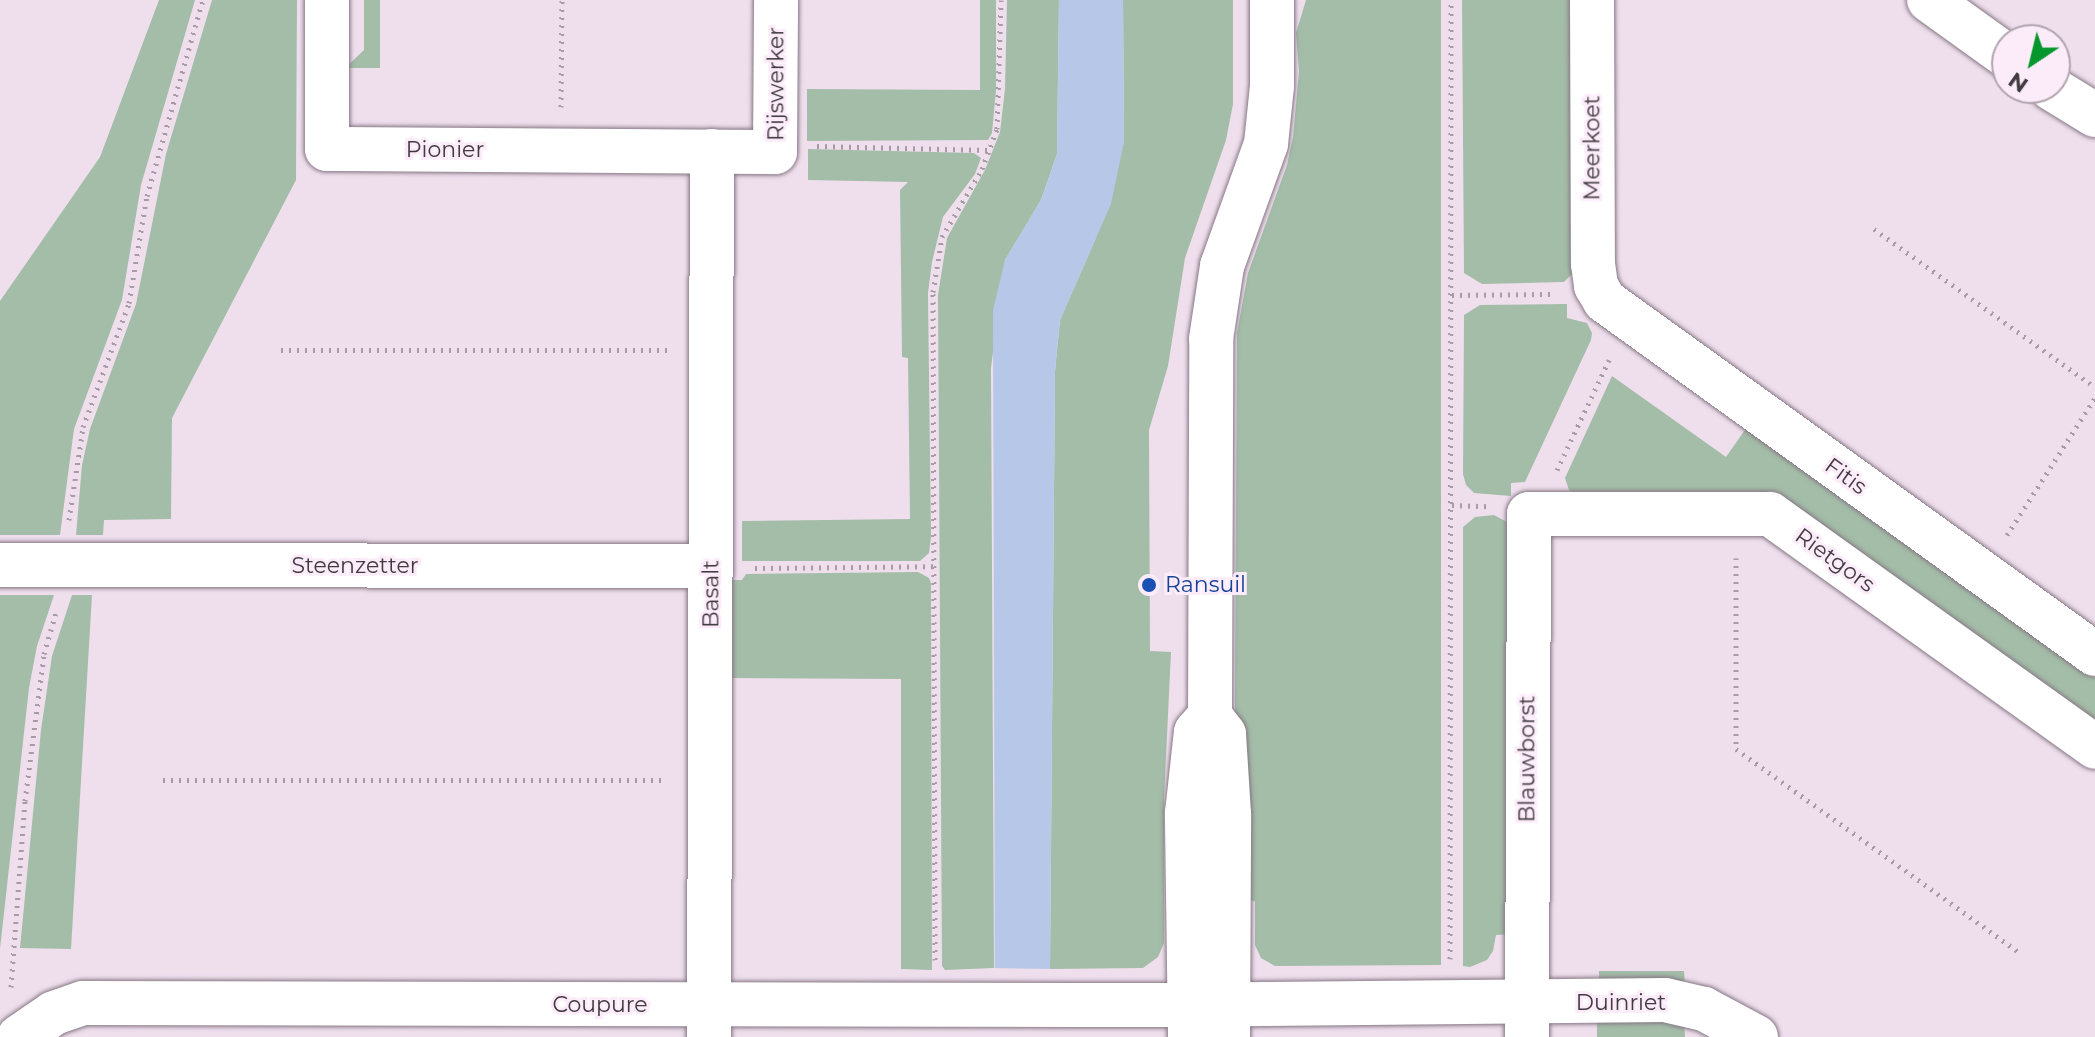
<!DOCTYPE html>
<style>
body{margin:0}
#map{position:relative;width:2095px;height:1037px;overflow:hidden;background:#efdfed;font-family:Montserrat,sans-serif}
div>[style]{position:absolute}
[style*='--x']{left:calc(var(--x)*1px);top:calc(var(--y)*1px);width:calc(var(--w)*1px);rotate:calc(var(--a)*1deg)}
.green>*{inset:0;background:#a3bda8}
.water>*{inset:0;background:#b6c7e7}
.pier>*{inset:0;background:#efdfed}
.path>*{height:5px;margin-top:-2.5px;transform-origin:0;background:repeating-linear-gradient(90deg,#a79ba5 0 2px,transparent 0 8px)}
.roads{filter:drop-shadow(0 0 2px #867784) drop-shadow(0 0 2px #867784)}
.minor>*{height:44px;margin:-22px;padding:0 22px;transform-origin:22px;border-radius:22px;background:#fff}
.dots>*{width:22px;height:22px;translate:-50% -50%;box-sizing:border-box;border:4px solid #fcecfa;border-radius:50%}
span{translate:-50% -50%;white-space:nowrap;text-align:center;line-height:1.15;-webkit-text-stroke:6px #fcecfa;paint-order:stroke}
.street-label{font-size:22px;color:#413a40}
.transit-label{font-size:22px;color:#164399}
.left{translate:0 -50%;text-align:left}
.north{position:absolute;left:1991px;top:24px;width:80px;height:80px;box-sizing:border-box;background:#fcecfa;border:2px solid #b1a5b0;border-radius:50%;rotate:215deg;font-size:22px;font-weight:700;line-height:32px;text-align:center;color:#413a40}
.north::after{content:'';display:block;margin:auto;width:28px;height:36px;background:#05972e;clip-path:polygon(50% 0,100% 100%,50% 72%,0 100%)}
</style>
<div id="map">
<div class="green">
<div style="clip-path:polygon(159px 0,195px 0,141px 185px,122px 300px,74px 429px,60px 535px,0 535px,0 301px,100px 157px)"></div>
<div style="clip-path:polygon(212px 0,297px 0,296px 180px,172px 418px,171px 519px,104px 520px,103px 535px,76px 535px,82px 465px,90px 429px,136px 304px,166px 154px)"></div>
<div style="clip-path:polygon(364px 0,380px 0,380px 68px,345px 68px,364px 50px)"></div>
<div style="clip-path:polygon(980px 0,996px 0,996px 90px,992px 133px,988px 140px,807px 141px,807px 89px,980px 90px)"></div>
<div style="clip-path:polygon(1007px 0,1059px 0,1057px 154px,1041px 200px,1005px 260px,991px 368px,994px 968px,945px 970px,942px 966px,938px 295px,947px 238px,985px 170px,1000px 132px,1005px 89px)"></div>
<div style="clip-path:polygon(1123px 0,1233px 0,1233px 104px,1226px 140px,1185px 258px,1168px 366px,1149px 430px,1150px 651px,1171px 652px,1164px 799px,1164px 943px,1158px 957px,1143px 968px,1050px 969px,1055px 371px,1060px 320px,1095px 240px,1124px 142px)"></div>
<div style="clip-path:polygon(1306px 0,1441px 0,1441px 965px,1275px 966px,1261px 958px,1255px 945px,1255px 901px,1240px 900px,1235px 705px,1237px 333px,1248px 273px,1287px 165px,1293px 137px,1299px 71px,1296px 33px)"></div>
<div style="clip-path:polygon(1462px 0,1575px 0,1575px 271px,1564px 282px,1482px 284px,1464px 273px)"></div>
<div style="clip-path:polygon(808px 149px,974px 153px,981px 158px,975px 174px,943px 217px,932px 262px,928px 293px,931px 537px,929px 553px,920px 561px,742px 561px,742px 521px,910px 519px,908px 358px,902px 357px,900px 190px,908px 182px,808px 180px)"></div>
<div style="clip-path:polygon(1567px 304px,1567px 318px,1587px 323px,1592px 333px,1591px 340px,1525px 482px,1511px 483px,1511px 496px,1474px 493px,1466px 485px,1463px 474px,1464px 315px,1480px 305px)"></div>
<div style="clip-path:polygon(1612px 376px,1726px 457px,1747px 427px,2095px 677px,2095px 724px,1776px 496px,1577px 495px,1569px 490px,1565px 478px)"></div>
<div style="clip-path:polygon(1494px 515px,1507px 522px,1511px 934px,1496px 935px,1493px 951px,1487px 960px,1470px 967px,1463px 966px,1463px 527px,1475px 517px)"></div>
<div style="clip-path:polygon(918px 572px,929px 578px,931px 583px,932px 970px,901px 969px,901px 679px,729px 678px,728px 580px,742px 580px,746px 574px)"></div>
<div style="clip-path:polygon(0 595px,54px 595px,37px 646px,29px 688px,0 949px)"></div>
<div style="clip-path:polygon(72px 595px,92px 595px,71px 949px,20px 948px,41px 730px,52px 656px)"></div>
<div style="clip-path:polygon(1599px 971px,1684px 971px,1685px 988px,1599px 988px)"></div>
<div style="clip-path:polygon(1597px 1022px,1684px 1022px,1685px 1037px,1597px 1037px)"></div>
</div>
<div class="water">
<div style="clip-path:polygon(1059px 0,1123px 0,1124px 142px,1111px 204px,1060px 320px,1055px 371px,1050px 969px,1045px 1037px,995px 1037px,993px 310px,1005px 260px,1041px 200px,1057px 154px)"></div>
</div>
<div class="pier">
<div style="clip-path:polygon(990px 968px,1054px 969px,1049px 1037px,991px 1037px)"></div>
</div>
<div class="path">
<div style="--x:561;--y:107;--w:107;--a:-89.5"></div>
<div style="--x:817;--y:146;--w:171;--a:1.3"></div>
<div style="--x:1874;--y:229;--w:272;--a:35.6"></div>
<div style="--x:1452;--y:295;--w:99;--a:-0.6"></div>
<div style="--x:281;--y:350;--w:387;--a:0"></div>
<div style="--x:1557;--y:470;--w:122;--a:-64.7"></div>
<div style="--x:1452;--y:505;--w:35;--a:2"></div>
<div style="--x:69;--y:520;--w:94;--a:-81.4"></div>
<div style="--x:83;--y:427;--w:132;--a:-69.6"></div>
<div style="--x:129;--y:303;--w:109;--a:-80.5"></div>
<div style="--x:147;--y:196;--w:204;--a:-74.1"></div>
<div style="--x:2007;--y:535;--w:163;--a:-57.3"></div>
<div style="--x:1736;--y:558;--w:191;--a:90"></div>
<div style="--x:1736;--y:749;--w:348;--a:35.7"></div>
<div style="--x:755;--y:568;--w:179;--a:-0.6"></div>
<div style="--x:163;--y:780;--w:503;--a:0"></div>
<div style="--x:1450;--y:959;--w:959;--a:-89.94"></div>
<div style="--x:935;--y:960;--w:668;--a:-90.17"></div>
<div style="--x:933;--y:292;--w:56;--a:-80.7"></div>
<div style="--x:942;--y:237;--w:79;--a:-59.5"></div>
<div style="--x:982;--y:169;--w:43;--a:-69.4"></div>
<div style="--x:997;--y:129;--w:129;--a:-88.2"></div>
<div style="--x:11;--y:987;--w:187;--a:-85.7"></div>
<div style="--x:25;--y:801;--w:148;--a:-82.6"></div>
<div style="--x:44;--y:654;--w:47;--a:-73.9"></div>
</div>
<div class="roads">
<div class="minor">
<div style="--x:327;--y:0;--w:149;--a:90"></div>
<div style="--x:327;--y:149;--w:448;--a:0.4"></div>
<div style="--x:775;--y:152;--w:152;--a:-89.6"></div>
<div style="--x:1592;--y:0;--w:264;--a:89.8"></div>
<div style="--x:1593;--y:264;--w:22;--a:82"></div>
<div style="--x:1596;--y:286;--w:17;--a:59"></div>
<div style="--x:1605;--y:301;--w:604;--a:35.77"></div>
<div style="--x:1929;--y:0;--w:96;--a:35.7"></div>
<div style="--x:2051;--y:88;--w:52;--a:31.5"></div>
<div style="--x:0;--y:565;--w:710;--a:0.08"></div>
<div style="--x:19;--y:1037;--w:42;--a:-34.4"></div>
<div style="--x:54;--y:1013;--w:31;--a:-19"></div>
<div style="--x:83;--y:1003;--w:1082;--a:0.11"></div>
<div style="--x:1165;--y:1005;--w:500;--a:-0.57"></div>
<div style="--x:1665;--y:1000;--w:40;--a:13"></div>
<div style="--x:1704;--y:1009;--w:59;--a:28.3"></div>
<div style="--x:709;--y:1037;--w:886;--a:-89.81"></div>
<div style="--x:1190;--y:1037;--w:224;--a:-90.8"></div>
<div style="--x:1187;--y:813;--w:81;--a:-83.7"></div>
<div style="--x:1196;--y:732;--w:21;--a:-49"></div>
<div style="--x:1228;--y:1037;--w:223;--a:-89.7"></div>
<div style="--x:1229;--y:814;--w:80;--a:-93.6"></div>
<div style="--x:1224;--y:734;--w:23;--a:-128"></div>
<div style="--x:1210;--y:716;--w:377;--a:-89.8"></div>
<div style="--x:1211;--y:339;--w:74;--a:-81.4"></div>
<div style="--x:1222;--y:266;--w:130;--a:-70.2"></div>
<div style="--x:1266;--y:144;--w:58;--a:-84.1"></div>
<div style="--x:1272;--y:86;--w:86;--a:-90"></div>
<div style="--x:1527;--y:1037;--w:523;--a:-89.78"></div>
<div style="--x:1529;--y:514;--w:241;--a:0"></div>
<div style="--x:1770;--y:514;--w:400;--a:35.6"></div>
</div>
</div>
<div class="dots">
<div style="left:1149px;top:585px;background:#1a4fb4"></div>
</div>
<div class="street-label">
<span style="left:776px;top:84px;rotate:-90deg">Rijswerker</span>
<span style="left:1592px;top:148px;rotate:-90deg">Meerkoet</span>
<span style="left:445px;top:150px">Pionier</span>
<span style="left:1846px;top:476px;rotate:36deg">Fitis</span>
<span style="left:1835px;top:560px;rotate:36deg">Rietgors</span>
<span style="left:355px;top:566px">Steenzetter</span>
<span style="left:711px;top:594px;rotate:-90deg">Basalt</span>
<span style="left:1527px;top:759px;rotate:-90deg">Blauwborst</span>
<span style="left:1621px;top:1003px">Duinriet</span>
<span style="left:600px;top:1005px">Coupure</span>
</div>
<div class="transit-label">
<span class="left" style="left:1165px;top:585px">Ransuil</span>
</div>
<div class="north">N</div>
</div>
